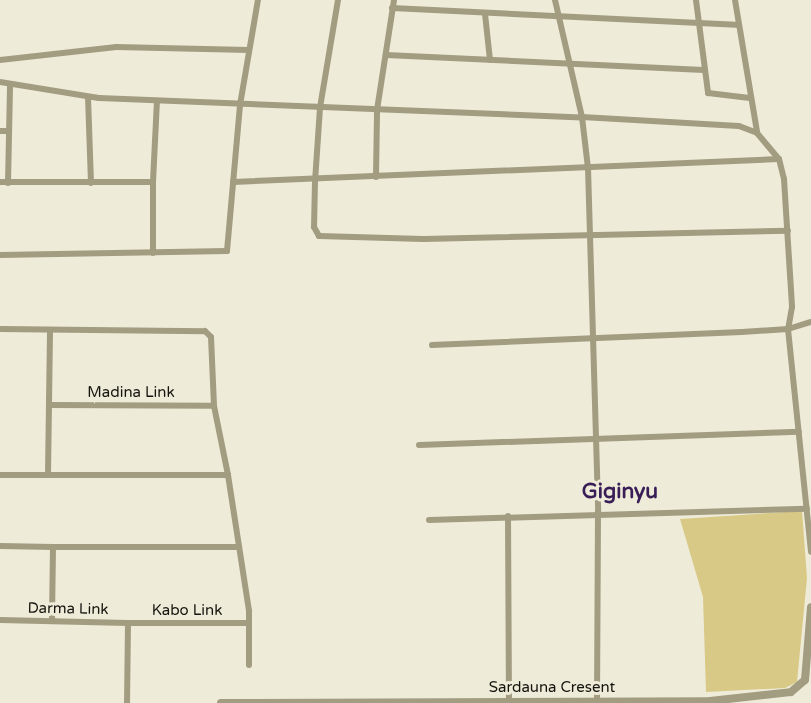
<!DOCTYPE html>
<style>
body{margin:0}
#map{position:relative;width:811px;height:703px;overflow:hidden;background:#eeebd9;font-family:"Varela Round",sans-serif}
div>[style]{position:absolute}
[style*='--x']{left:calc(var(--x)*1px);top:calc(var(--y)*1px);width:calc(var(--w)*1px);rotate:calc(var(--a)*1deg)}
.green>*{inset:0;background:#d8c986}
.minor>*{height:6px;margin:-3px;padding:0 3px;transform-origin:3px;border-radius:3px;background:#a29c80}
.tertiary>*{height:8px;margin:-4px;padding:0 4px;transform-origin:4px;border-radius:4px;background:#a29c80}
span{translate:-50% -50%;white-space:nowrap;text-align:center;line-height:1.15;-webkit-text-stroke:6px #eeebd9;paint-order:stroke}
.street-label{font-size:15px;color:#15140e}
.district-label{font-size:21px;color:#381d56;font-weight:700}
</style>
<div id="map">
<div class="green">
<div style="clip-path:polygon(802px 511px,807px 578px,797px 682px,785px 688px,706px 692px,703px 597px,680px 519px)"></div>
</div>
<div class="minor">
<div style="--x:338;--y:0;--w:109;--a:99.5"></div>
<div style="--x:320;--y:108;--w:73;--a:93.9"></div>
<div style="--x:315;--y:181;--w:46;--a:91.2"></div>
<div style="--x:314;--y:227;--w:10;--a:61"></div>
<div style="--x:319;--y:236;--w:104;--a:1.7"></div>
<div style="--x:423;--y:239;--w:365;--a:-1.3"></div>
<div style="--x:555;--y:0;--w:120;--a:77"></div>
<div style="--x:582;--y:117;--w:51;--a:83.3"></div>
<div style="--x:588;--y:168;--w:344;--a:88.3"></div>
<div style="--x:598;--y:512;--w:189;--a:90.3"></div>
<div style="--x:696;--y:0;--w:94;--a:82.6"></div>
<div style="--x:708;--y:93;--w:42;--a:6.8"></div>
<div style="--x:735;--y:0;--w:134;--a:80.5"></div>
<div style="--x:392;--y:8;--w:344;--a:2.8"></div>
<div style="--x:485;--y:14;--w:46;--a:83.8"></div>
<div style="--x:386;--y:55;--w:318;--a:2.7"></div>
<div style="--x:0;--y:60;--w:117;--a:-6.4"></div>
<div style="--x:116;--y:47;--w:133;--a:1.3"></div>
<div style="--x:0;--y:82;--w:100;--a:9.2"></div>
<div style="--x:99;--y:98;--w:483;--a:2.3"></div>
<div style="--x:582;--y:117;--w:157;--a:3.3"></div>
<div style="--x:739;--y:126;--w:19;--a:21"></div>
<div style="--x:757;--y:133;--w:34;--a:50"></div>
<div style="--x:779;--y:159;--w:21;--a:76"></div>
<div style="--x:784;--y:179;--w:128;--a:86.4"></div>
<div style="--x:792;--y:307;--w:22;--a:100"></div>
<div style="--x:788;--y:329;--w:224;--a:84.1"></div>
<div style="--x:88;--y:97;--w:86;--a:88"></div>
<div style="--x:0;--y:131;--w:9;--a:0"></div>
<div style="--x:376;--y:177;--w:67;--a:-89.1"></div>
<div style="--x:377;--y:110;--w:111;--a:-81.2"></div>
<div style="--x:0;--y:182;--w:153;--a:0"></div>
<div style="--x:153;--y:182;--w:81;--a:-87.2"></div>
<div style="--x:153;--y:182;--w:71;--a:90"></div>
<div style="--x:233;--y:182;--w:546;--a:-2.41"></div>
<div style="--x:8;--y:183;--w:99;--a:-88.8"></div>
<div style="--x:0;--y:255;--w:227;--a:-1"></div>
<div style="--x:227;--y:251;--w:147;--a:-84.9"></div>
<div style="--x:240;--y:105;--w:107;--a:-80.3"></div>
<div style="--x:0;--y:329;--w:205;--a:0.6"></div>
<div style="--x:205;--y:331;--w:8;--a:45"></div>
<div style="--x:211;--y:337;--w:69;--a:87.5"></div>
<div style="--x:214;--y:406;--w:70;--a:78.5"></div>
<div style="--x:228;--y:475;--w:228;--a:180"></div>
<div style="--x:432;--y:345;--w:310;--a:-2.4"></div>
<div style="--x:742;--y:332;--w:46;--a:-3.7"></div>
<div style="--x:788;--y:329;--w:24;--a:-17"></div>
<div style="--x:49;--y:405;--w:165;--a:0.3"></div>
<div style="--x:419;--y:445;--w:380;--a:-2"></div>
<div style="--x:48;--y:475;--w:145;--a:-89.2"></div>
<div style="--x:228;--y:475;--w:138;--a:81.2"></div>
<div style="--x:249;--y:611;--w:54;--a:90"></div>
<div style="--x:508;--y:516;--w:186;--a:89.7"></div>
<div style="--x:429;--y:520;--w:378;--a:-1.7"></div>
<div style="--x:0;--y:546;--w:53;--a:1.1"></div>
<div style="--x:53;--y:547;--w:73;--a:90.8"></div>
<div style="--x:53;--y:547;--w:186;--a:0"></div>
<div style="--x:0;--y:620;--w:128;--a:1.3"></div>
<div style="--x:128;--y:623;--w:80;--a:90.7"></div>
<div style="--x:128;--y:623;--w:119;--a:0"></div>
</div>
<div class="tertiary">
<div style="--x:221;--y:703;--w:489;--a:-0.2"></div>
<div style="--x:710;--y:701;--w:81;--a:-6.3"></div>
<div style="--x:791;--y:692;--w:18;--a:-41"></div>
<div style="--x:805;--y:680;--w:73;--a:-85.3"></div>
</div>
<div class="street-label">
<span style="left:131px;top:393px">Madina Link</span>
<span style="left:68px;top:609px;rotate:1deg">Darma Link</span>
<span style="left:187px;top:611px">Kabo Link</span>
<span style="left:552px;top:688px">Sardauna Cresent</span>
</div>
<div class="district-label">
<span style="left:620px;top:492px">Giginyu</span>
</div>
</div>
